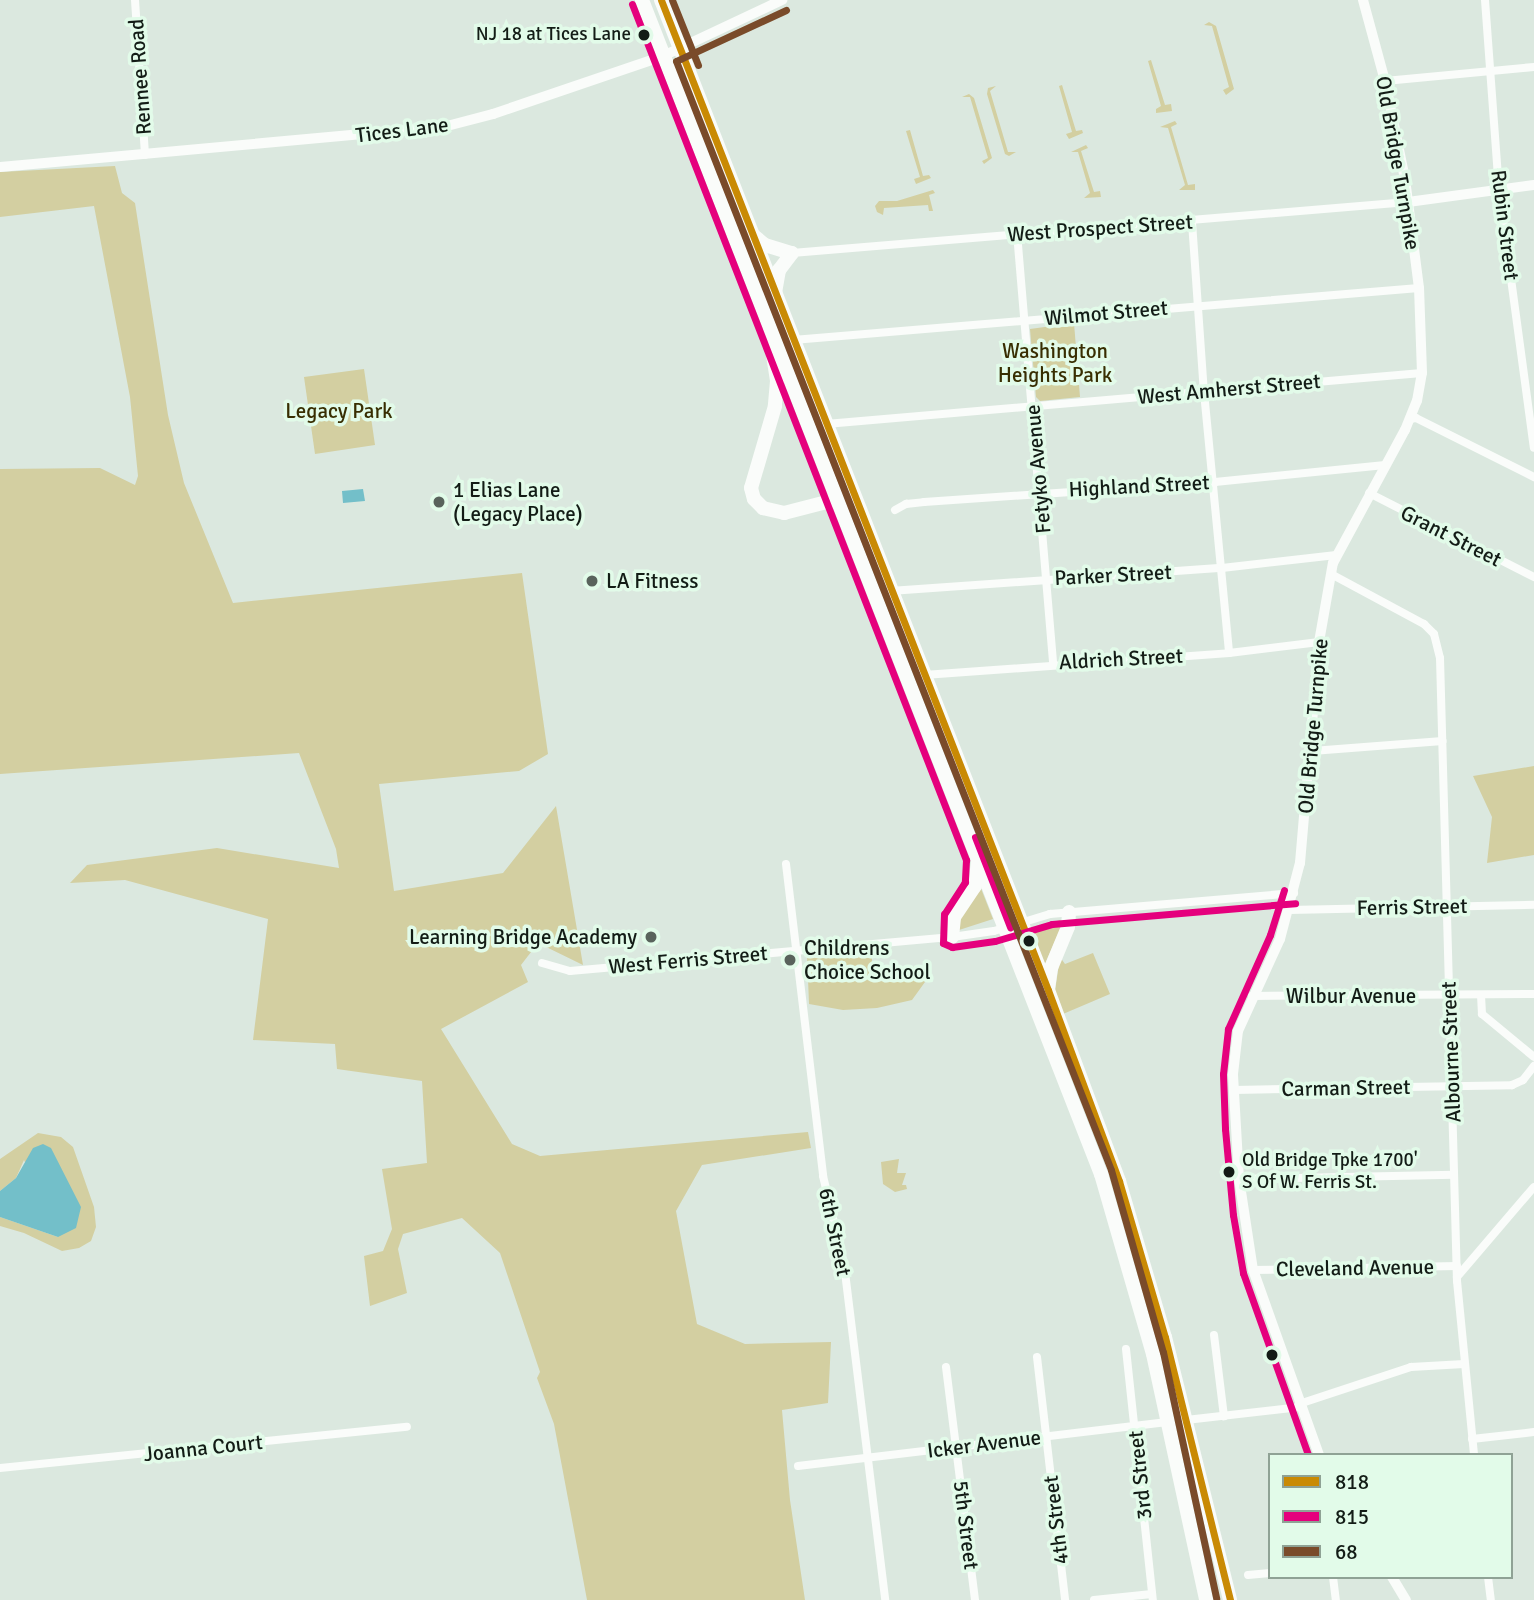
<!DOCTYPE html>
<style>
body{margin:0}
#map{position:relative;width:1534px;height:1600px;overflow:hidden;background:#dbe8df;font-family:Signika,sans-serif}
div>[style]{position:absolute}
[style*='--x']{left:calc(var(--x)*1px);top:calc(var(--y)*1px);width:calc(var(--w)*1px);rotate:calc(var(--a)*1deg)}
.green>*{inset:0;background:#d3cfa1}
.water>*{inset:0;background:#73bfc9}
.street>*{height:8px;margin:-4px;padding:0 4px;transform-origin:4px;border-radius:4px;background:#fafcfa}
.secondary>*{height:10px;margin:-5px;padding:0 5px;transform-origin:5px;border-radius:5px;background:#fafcfa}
.highway>*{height:14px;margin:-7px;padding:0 7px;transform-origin:7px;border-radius:7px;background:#fafcfa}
.bus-1>*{height:7px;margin:-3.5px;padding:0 3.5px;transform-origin:3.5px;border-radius:3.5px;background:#c98a04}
.bus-2>*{height:7px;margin:-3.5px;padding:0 3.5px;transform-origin:3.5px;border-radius:3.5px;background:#e5007d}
.bus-3>*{height:7px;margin:-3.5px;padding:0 3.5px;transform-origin:3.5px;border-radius:3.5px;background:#7a4b2a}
.dots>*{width:19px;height:19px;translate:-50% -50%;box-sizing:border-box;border:4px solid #e2fbe9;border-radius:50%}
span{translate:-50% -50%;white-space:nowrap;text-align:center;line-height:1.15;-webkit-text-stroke:7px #e2fbe9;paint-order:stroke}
.bus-label{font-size:19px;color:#131c16}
.right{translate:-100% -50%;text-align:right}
.left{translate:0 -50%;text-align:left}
.street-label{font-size:21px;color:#131c16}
.park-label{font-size:21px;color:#382e02}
.poi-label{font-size:21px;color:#131c16}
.legend{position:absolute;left:1268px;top:1453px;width:245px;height:126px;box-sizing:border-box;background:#e2fbe9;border:2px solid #8fa295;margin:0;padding:9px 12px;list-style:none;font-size:21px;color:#131c16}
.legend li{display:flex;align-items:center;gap:14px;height:35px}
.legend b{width:35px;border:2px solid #8fa295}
</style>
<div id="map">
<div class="green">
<div style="clip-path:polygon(1209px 22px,1216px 26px,1234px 89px,1226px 95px,1223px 90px,1229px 87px,1212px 26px,1204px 25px)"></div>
<div style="clip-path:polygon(1151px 60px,1165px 105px,1171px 104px,1172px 111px,1156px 113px,1156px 109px,1161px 106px,1148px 61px)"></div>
<div style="clip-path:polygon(1062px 85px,1076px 131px,1082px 130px,1083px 133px,1069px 139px,1066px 134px,1072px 132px,1059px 86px)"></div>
<div style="clip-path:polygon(996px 86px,990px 91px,1008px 152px,1016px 152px,1009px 156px,1005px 154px,987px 94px,988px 88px)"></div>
<div style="clip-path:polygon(969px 94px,974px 98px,992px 158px,984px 164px,982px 161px,988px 158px,970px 97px,962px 97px)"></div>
<div style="clip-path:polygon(1175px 121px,1177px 124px,1171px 127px,1188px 185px,1195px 184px,1195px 190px,1179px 190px,1185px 185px,1168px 128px,1160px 127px)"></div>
<div style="clip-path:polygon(910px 130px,923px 176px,929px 175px,931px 178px,916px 184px,914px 179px,920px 177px,906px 131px)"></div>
<div style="clip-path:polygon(1086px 145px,1088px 148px,1081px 151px,1094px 192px,1100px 191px,1101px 197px,1084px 198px,1090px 193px,1078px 152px,1071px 152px)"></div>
<div style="clip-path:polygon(115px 166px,122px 193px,135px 203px,168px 415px,184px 483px,233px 603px,522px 573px,548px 754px,519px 771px,379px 784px,394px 891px,503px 873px,556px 806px,583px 965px,538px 943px,521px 965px,528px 982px,441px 1029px,512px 1144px,540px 1156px,808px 1132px,811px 1148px,702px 1165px,676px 1211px,697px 1324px,745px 1344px,831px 1342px,828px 1403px,782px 1410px,790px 1500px,805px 1600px,587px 1600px,554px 1424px,537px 1378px,540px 1372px,500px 1253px,462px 1218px,403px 1234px,398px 1249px,407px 1293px,370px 1306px,364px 1256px,383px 1251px,392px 1229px,382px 1169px,427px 1163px,422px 1081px,337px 1069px,335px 1044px,253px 1040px,268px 919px,125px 880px,70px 883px,87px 865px,217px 848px,339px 868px,336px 849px,299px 753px,0 774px,0 469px,100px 468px,135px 485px,138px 476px,130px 397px,94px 206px,0 217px,0 172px)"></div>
<div style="clip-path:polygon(933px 190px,935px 193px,929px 195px,933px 211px,929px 211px,928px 205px,884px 208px,883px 215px,877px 212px,875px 206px,879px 201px,897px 201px)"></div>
<div style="clip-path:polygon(1074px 323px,1080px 397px,1040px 401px,1036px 397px,1030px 329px)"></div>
<div style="clip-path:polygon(364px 369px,375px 445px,315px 454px,304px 377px)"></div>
<div style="clip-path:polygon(1534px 766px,1534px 855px,1487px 863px,1492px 817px,1473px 776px)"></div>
<div style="clip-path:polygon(980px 886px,993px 919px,959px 930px,957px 919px)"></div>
<div style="clip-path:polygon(1060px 920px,1062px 925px,1045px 964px,1031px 933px,1035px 928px)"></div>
<div style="clip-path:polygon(871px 949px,874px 982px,902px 979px,901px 967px,914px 966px,913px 971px,925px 982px,912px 1000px,877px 1008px,843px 1010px,809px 1004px,807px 955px)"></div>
<div style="clip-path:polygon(1093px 953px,1110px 994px,1063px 1014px,1055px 991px,1060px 957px,1065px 964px)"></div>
<div style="clip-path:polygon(38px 1133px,61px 1137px,73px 1147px,94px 1207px,96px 1227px,91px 1241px,79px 1248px,62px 1251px,24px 1233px,0 1226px,0 1217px,58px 1237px,24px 1160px,16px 1178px,0 1191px,0 1159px)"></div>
<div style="clip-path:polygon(899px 1159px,897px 1173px,906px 1173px,902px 1185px,906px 1185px,907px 1189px,895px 1192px,883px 1184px,881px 1162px)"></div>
</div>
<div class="water">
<div style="clip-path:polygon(363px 489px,365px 501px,343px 503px,342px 491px)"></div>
<div style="clip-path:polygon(43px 1144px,51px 1148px,81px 1207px,76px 1228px,58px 1237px,0 1217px,0 1191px,16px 1178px,33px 1148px)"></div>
</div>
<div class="street">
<div style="--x:135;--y:0;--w:155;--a:86.3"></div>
<div style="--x:1485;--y:0;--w:191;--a:85.8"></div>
<div style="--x:1499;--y:190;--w:260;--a:82.3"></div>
<div style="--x:1385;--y:81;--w:150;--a:-5.4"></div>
<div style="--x:1192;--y:222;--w:170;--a:86"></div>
<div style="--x:1204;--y:392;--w:262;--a:84.5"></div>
<div style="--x:1017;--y:233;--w:432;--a:85.2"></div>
<div style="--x:792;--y:253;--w:618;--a:-4.73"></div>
<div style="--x:793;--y:340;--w:628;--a:-4.75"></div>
<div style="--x:1410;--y:419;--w:6;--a:-9"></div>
<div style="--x:1416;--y:418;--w:132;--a:26.6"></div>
<div style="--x:826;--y:424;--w:598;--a:-4.89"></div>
<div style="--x:1369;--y:493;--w:185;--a:27"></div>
<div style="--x:895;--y:510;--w:13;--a:-29"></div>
<div style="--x:906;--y:504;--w:18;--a:-6"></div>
<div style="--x:924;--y:502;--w:292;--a:-3.9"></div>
<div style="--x:1215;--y:482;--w:171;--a:-5.7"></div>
<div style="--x:1331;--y:574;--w:106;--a:28.3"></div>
<div style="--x:1424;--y:624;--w:14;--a:45"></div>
<div style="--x:1434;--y:634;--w:25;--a:76"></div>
<div style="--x:1440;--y:658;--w:623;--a:88.44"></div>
<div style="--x:1457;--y:1281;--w:175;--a:84.4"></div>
<div style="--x:890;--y:591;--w:333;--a:-4"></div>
<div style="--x:1222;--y:568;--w:115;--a:-6.5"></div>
<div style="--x:924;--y:675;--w:306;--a:-4.1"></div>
<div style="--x:1229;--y:653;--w:91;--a:-7"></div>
<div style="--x:1312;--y:751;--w:131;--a:-4.4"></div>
<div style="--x:786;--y:864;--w:314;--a:83.2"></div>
<div style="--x:823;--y:1176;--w:90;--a:76.6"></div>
<div style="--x:844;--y:1264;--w:338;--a:83"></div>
<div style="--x:1289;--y:910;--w:245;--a:-1.2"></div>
<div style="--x:542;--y:963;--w:29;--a:16"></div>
<div style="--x:570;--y:971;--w:384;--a:-5.1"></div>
<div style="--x:952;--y:937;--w:42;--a:-8.1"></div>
<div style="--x:994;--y:931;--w:59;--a:-16.9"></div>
<div style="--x:1050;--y:914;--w:245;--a:-4.9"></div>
<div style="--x:1481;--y:995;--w:19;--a:87"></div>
<div style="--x:1482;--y:1014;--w:67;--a:39.6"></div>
<div style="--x:1252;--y:996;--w:282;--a:-0.4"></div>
<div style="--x:1234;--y:1090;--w:278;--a:-1"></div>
<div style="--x:1512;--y:1085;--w:12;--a:-24"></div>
<div style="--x:1523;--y:1080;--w:18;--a:-52"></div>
<div style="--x:1239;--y:1179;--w:215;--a:-1.1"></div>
<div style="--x:1253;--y:1270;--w:204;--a:-1.1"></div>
<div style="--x:1457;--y:1277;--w:118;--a:-49.5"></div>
<div style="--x:1214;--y:1335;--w:82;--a:83"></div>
<div style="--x:1126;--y:1349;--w:252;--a:83.9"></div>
<div style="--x:1037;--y:1357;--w:245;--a:83.4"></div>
<div style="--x:946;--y:1367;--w:235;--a:82.9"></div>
<div style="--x:1299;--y:1404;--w:118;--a:-18.3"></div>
<div style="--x:1411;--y:1367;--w:53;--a:-3.2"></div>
<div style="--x:1186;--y:1420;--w:115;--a:-6.5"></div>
<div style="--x:1472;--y:1439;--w:62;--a:-6.4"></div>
<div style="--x:798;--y:1466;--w:374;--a:-6.8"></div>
<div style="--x:0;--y:1468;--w:409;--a:-5.8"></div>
<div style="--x:1248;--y:1575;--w:22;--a:-5"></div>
<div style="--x:1333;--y:1577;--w:23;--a:83"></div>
<div style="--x:1488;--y:1577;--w:23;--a:83"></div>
<div style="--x:1094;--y:1600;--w:58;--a:-5.9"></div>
</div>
<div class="secondary">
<div style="--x:0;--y:167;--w:449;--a:-5.2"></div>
<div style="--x:447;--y:126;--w:48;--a:-14.6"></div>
<div style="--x:493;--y:114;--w:180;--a:-18.8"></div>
<div style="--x:663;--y:56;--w:132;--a:-25.2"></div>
<div style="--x:1408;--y:202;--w:127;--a:-7.7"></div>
<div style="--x:1319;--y:1455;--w:196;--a:-109.6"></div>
<div style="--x:1253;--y:1270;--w:92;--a:-98.7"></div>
<div style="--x:1239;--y:1179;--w:105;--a:-93.3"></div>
<div style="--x:1233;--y:1074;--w:43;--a:-83.4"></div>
<div style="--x:1238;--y:1031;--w:101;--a:-65.5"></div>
<div style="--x:1280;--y:939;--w:79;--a:-75.3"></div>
<div style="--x:1300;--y:863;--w:222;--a:-85.1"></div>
<div style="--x:1319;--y:642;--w:80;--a:-80"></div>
<div style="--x:1333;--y:563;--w:151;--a:-61.6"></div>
<div style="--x:1405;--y:430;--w:31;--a:-68"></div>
<div style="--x:1417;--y:401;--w:28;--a:-80"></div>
<div style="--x:1422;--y:373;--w:85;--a:-92"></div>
<div style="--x:1419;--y:288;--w:110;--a:-97.3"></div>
<div style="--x:1405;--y:179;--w:100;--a:-101.5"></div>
<div style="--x:1385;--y:81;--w:84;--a:-105.2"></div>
<div style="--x:1392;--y:1577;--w:27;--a:59"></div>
</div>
<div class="highway">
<div style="--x:642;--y:0;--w:1261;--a:68.65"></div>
<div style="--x:1101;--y:1174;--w:187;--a:73.9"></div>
<div style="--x:1153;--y:1354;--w:252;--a:77.8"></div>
<div style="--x:661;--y:0;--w:1063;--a:68.65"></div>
<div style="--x:1048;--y:990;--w:204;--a:69.6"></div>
<div style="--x:1119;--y:1181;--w:163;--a:73.6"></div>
<div style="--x:1165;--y:1337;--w:271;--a:76.1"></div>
<div style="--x:753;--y:235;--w:16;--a:40"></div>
<div style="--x:765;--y:245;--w:28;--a:17"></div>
<div style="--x:792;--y:253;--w:21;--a:127"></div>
<div style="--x:779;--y:270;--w:22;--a:100"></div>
<div style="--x:772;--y:349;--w:32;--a:81"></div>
<div style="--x:777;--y:381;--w:25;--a:95"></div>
<div style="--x:775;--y:406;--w:85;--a:106.3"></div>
<div style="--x:751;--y:488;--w:11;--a:75"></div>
<div style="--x:754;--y:499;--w:13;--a:45"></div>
<div style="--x:763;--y:508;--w:22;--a:13"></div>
<div style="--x:784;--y:513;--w:56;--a:-14.5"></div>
<div style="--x:838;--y:499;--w:8;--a:-50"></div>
<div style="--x:952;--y:937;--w:20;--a:-84"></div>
<div style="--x:954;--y:917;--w:37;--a:-56"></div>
<div style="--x:975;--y:886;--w:23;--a:-83"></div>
<div style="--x:1048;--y:989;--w:21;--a:-82"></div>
<div style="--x:1051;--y:968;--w:44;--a:-67.5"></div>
<div style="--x:1068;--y:927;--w:15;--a:-86"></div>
</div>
<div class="bus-1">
<div style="--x:661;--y:0;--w:1063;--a:68.65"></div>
<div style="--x:1048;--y:990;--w:204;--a:69.6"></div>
<div style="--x:1119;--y:1181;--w:163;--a:73.6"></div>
<div style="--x:1165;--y:1337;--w:271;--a:76.1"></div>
</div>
<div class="bus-2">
<div style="--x:632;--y:4;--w:919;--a:68.68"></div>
<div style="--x:966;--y:860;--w:22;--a:93"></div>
<div style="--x:965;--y:882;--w:38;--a:123"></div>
<div style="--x:944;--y:914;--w:29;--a:92"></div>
<div style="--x:943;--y:943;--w:10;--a:24"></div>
<div style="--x:952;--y:947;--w:43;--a:-7.9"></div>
<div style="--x:995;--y:941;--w:59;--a:-16.6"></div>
<div style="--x:1052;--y:924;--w:244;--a:-4.9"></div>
<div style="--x:975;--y:837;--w:97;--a:68.7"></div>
<div style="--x:1284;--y:890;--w:47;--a:107.3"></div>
<div style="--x:1270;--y:935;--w:103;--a:114.1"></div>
<div style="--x:1228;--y:1029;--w:45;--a:96.3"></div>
<div style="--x:1223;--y:1074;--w:55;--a:87.9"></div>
<div style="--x:1225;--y:1129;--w:86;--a:84.7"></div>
<div style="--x:1233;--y:1215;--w:59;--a:80.2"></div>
<div style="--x:1243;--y:1273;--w:193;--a:70.3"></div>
</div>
<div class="bus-3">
<div style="--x:672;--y:0;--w:70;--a:68.2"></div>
<div style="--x:786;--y:10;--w:121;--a:155.1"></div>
<div style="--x:676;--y:61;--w:1191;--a:68.58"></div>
<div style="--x:1111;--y:1170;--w:189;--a:74.1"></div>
<div style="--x:1163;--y:1352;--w:252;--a:77.8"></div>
</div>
<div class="dots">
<div style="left:644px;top:35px;background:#131c16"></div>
<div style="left:439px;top:502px;background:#59635c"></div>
<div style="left:592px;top:581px;background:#59635c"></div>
<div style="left:651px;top:937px;background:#59635c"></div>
<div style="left:1029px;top:941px;background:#131c16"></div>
<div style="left:790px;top:960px;background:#59635c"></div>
<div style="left:1229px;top:1172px;background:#131c16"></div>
<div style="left:1272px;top:1355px;background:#131c16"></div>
</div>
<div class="bus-label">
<span class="right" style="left:631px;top:35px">NJ 18 at Tices Lane</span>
<span class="left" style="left:1242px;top:1172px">Old Bridge Tpke 1700'<br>S Of W. Ferris St.</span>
</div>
<div class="street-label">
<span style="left:140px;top:77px;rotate:-94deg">Rennee Road</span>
<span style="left:402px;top:130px;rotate:-7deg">Tices Lane</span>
<span style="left:1398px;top:163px;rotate:80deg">Old Bridge Turnpike</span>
<span style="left:1505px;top:225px;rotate:83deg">Rubin Street</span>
<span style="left:1100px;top:228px;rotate:-4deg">West Prospect Street</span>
<span style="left:1106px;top:313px;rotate:-5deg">Wilmot Street</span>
<span style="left:1229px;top:389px;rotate:-5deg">West Amherst Street</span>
<span style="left:1038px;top:469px;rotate:-95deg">Fetyko Avenue</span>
<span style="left:1139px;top:486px;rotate:-3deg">Highland Street</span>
<span style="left:1451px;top:536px;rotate:27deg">Grant Street</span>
<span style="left:1113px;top:575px;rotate:-3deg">Parker Street</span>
<span style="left:1121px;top:659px;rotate:-3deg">Aldrich Street</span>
<span style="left:1313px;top:726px;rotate:-85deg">Old Bridge Turnpike</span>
<span style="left:1412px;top:907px;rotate:-1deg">Ferris Street</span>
<span style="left:688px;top:960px;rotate:-5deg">West Ferris Street</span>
<span style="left:1351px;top:996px">Wilbur Avenue</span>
<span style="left:1451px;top:1052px;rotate:-92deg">Albourne Street</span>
<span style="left:1346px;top:1088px;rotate:-1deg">Carman Street</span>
<span style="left:835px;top:1232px;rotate:78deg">6th Street</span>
<span style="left:1355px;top:1268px;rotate:-1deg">Cleveland Avenue</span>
<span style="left:984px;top:1444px;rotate:-7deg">Icker Avenue</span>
<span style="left:203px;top:1448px;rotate:-6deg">Joanna Court</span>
<span style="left:1140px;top:1475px;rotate:-96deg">3rd Street</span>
<span style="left:1056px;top:1520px;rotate:-97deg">4th Street</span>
<span style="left:966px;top:1525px;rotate:83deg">5th Street</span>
</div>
<div class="park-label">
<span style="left:1055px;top:363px">Washington<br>Heights Park</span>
<span style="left:339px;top:411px">Legacy Park</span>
</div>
<div class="poi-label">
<span class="left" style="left:453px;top:502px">1 Elias Lane<br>(Legacy Place)</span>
<span class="left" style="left:606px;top:581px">LA Fitness</span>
<span class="right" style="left:637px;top:937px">Learning Bridge Academy</span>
<span class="left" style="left:804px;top:960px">Childrens<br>Choice School</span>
</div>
<ul class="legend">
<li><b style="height:9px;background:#c98a04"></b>818</li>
<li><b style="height:9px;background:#e5007d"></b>815</li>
<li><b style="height:9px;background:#7a4b2a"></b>68</li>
</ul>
</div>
